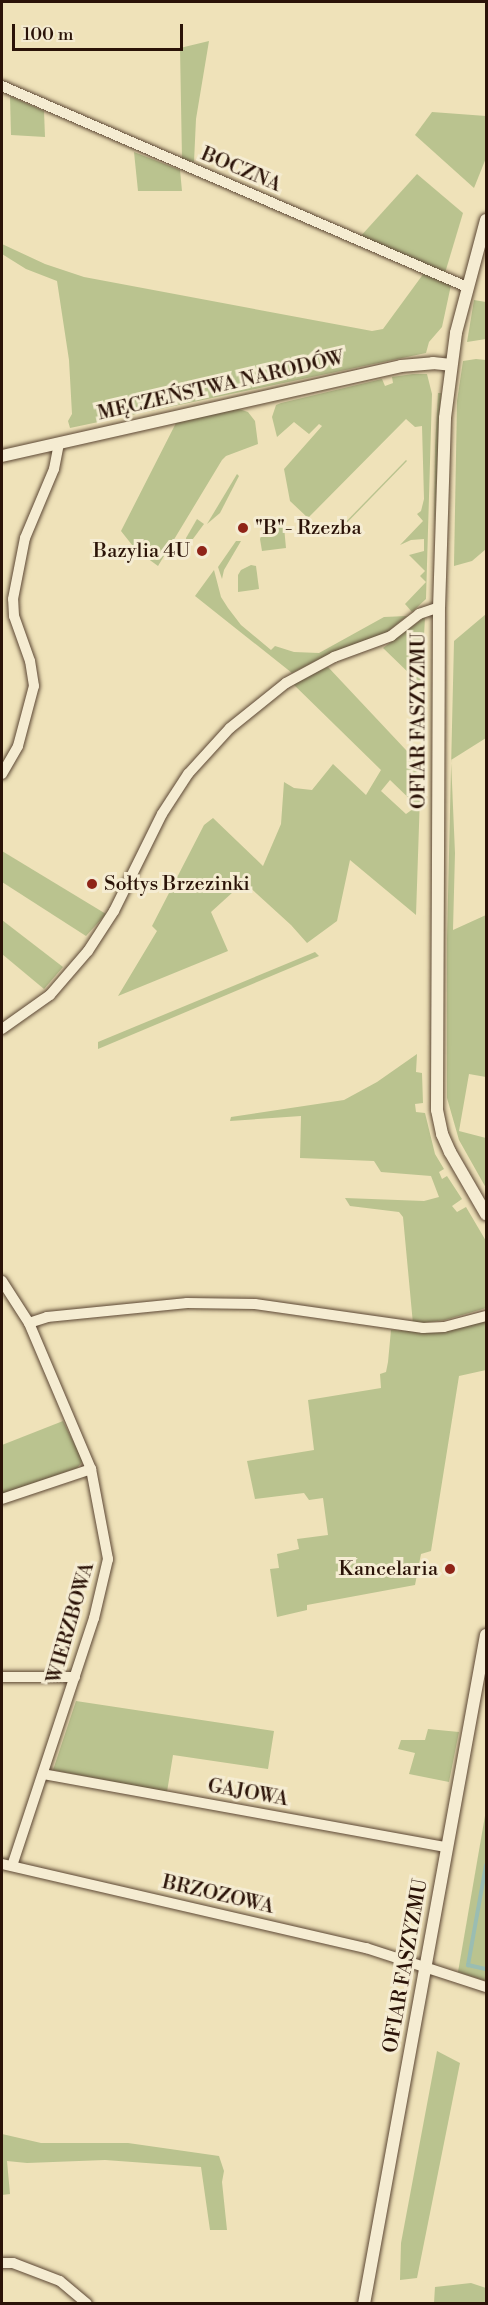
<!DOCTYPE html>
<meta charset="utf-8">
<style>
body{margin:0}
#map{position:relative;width:488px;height:2305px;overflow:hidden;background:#efe2b9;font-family:"Libre Bodoni",serif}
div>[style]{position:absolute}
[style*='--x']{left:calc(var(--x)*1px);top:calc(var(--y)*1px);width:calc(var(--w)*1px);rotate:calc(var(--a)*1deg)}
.green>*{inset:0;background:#bac38f}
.stream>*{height:4px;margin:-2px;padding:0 2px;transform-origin:2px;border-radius:2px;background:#9abdb2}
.roads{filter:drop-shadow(0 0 2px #5c4734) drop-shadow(0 0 2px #5c4734)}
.minor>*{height:10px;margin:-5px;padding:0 5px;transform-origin:5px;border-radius:5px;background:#f5ecd2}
.tertiary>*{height:12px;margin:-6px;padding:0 6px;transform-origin:6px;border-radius:6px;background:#f5ecd2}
.dots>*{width:16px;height:16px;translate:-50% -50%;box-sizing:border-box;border:3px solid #f5ecd2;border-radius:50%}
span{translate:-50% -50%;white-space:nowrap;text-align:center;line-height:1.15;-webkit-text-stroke:6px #f5ecd2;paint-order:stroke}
.street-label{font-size:20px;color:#2b1308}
.poi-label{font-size:20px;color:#2b1308}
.left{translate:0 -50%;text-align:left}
.right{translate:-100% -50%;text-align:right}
.frame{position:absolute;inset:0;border:3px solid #2b1308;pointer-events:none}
.scale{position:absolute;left:12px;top:24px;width:171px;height:27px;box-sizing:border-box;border:3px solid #2b1308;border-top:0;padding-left:8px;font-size:18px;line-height:21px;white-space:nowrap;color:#2b1308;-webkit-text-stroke:4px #f5ecd2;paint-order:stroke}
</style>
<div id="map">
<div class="green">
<div style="clip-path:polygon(209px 41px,196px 119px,194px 162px,182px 159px,180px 48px)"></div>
<div style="clip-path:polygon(10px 96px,44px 111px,45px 137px,11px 135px)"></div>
<div style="clip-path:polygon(432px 112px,486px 116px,486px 158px,474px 188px,415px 135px)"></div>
<div style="clip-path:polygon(134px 152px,180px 170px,182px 191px,138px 191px)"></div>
<div style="clip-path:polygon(417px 174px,463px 213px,445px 273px,359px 238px)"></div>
<div style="clip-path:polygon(2px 244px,45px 264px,84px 277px,372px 331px,383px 329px,424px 273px,451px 285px,442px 327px,429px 342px,426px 353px,70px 428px,68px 421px,72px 414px,69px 360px,57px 281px,26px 269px,2px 254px)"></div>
<div style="clip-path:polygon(474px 300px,486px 302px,486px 339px,467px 342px)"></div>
<div style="clip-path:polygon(476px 359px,486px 360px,486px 549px,472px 561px,454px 566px,457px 401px,463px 361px)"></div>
<div style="clip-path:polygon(413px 374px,427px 374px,432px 394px,426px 599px,412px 612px,405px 604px,426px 582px,420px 576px,425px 571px,409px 555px,424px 551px,424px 539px,411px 540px,400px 545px,423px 521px,417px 514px,421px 511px,424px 499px,422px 426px,415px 427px,406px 419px,308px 518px,290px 501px,284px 469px,322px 426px,319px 424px,309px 434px,294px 422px,277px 437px,272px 417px,276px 405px,281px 403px,382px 379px,385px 386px,393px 383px,392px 377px)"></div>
<div style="clip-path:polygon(438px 393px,441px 393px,434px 533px,435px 447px)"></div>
<div style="clip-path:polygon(236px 408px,248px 412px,255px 421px,258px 444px,226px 456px,222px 460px,158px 566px,136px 550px,121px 531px,177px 421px)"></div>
<div style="clip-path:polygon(406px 460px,407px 461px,335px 535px,334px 534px)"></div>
<div style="clip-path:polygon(237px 474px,239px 476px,220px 513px,207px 524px)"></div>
<div style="clip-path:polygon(197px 519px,204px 524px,187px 547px,186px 538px)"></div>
<div style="clip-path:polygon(279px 526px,284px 527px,286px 548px,262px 551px,260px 539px,262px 534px)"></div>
<div style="clip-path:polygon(236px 541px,241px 541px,224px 570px,222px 579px,218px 567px)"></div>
<div style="clip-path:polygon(251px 565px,256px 566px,259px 589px,238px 592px,238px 575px,241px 570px)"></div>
<div style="clip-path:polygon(214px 570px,221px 597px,228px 608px,241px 625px,271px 650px,275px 646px,294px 652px,319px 653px,384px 617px,407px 616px,386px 633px,333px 652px,292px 673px,195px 596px)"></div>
<div style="clip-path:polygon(486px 614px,486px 738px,451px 760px,455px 853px,453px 930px,486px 915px,486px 1077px,469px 1074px,459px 1131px,486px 1138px,486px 1188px,459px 1140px,447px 1098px,447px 939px,454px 641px)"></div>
<div style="clip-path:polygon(425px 617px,421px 693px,413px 677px,383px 648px)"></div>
<div style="clip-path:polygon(evenodd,328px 667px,421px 766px,416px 915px,350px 860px,337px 921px,307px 943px,291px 925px,244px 882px,211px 912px,228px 951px,118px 996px,157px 931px,152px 926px,204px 825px,213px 818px,263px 866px,281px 824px,284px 782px,294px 788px,312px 790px,333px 764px,366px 795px,381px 770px,291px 682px,328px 667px,390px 780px,417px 806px,406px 814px,381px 791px,390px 780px)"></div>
<div style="clip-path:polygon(2px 851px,106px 914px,86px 936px,2px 882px)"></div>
<div style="clip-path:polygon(2px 920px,63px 967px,44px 989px,2px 954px)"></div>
<div style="clip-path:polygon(315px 952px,319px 956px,98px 1049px,98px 1042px)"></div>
<div style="clip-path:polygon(417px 1054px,416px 1072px,422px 1073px,423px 1103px,415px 1104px,416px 1112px,425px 1113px,435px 1154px,444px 1169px,439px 1172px,442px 1179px,447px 1176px,462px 1199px,452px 1206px,457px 1212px,466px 1207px,486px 1241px,486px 1308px,445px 1320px,413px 1324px,403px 1217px,399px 1212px,350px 1206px,345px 1198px,424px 1201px,439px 1197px,431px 1176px,381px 1172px,374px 1161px,300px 1158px,301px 1116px,230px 1121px,231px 1117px,344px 1100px,377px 1082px)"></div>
<div style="clip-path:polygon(486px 1319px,486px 1370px,459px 1376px,431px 1551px,421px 1554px,415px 1585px,307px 1605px,307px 1610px,277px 1617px,270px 1569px,279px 1568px,277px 1554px,299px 1549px,297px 1539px,328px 1535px,323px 1498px,309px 1500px,304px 1493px,255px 1499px,247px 1461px,314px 1450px,308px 1400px,381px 1388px,380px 1374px,386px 1372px,388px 1362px,391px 1330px,411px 1331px)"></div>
<div style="clip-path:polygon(63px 1421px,83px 1461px,77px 1468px,2px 1494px,2px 1445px)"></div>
<div style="clip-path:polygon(76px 1701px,274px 1731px,268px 1769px,173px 1755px,167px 1792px,53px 1770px)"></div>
<div style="clip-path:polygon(428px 1729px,459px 1732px,449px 1782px,409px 1774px,415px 1753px,398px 1749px,401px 1740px,425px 1740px)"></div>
<div style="clip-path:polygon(486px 1810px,486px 1981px,458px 1972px)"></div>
<div style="clip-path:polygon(437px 2051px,460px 2063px,417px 2278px,400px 2280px,401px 2243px)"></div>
<div style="clip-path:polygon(2px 2134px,41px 2143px,128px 2143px,219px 2156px,224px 2171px,222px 2182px,227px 2230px,210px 2230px,201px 2167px,105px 2160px,27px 2163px,7px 2161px,10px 2194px,2px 2195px)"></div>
<div style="clip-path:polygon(471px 2283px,486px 2288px,486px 2303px,434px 2303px,435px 2287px)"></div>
</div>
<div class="stream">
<div style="--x:486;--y:1865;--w:102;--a:100.2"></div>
<div style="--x:468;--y:1965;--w:18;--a:13"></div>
</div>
<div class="roads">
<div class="minor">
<div style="--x:2;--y:86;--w:507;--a:23.38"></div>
<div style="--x:2;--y:774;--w:32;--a:-60"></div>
<div style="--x:18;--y:746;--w:62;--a:-75.1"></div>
<div style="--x:34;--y:686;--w:25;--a:-99"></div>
<div style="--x:30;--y:661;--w:48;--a:-109.6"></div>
<div style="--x:14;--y:616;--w:17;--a:-93"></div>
<div style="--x:13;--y:599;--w:62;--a:-78.9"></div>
<div style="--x:25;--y:538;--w:75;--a:-67.2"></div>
<div style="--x:54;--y:469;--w:26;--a:-79"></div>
<div style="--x:2;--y:1029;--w:59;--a:-35.3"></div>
<div style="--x:50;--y:995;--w:58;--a:-49.2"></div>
<div style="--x:88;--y:951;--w:48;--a:-57"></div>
<div style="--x:114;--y:911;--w:108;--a:-63.7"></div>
<div style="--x:162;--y:814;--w:48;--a:-57"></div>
<div style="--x:188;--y:774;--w:62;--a:-47.6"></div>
<div style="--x:230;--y:728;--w:72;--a:-38.8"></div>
<div style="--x:286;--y:683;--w:55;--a:-28.4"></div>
<div style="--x:334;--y:657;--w:61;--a:-20.2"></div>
<div style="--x:391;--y:636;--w:36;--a:-38"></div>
<div style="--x:419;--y:614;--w:21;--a:-19"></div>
<div style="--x:2;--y:1281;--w:50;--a:57.3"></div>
<div style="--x:29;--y:1323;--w:159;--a:67"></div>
<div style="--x:91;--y:1469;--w:92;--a:79.3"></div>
<div style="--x:108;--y:1559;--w:61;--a:103.3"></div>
<div style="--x:94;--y:1618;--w:261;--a:108.3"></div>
<div style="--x:29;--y:1323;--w:19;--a:-18"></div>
<div style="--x:47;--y:1317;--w:141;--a:-5.7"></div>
<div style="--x:187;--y:1303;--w:68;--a:0.8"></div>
<div style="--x:255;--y:1304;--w:170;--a:8.1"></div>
<div style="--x:423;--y:1328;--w:21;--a:-3"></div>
<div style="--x:444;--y:1327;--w:43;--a:-14.7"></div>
<div style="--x:2;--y:1499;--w:94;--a:-18.6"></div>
<div style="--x:2;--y:1677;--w:73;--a:0"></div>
<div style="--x:43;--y:1774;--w:410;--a:10.3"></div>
<div style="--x:2;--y:1864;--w:374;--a:13"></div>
<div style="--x:366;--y:1948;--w:126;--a:18"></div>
<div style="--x:2;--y:2263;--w:11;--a:0"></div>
<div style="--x:13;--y:2263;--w:50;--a:21"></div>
<div style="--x:60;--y:2281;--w:35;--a:40"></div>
</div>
<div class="tertiary">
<div style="--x:486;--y:220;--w:117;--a:104.9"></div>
<div style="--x:456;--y:333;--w:86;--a:97.4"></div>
<div style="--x:445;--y:418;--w:189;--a:91.8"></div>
<div style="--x:439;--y:607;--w:503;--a:90.23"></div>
<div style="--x:437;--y:1110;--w:25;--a:78"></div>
<div style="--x:442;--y:1134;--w:20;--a:66"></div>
<div style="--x:450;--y:1152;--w:72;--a:59.9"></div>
<div style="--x:2;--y:456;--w:409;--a:-12.7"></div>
<div style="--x:401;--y:366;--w:32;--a:-5"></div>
<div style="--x:433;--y:363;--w:18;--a:6"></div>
<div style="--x:364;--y:2304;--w:680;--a:-79.67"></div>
</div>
</div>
<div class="dots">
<div style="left:243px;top:528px;background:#8f2418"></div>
<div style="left:202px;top:551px;background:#8f2418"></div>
<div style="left:92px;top:884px;background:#8f2418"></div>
<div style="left:450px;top:1569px;background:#8f2418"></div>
</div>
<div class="street-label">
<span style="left:241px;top:170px;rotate:23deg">BOCZNA</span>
<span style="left:221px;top:386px;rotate:-13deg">MĘCZEŃSTWA NARODÓW</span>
<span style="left:419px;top:721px;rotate:-90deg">OFIAR FASZYZMU</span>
<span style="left:71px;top:1623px;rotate:-74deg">WIERZBOWA</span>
<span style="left:248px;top:1793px;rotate:10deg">GAJOWA</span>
<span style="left:218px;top:1895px;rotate:13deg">BRZOZOWA</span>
<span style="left:406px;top:1966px;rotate:-80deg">OFIAR FASZYZMU</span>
</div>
<div class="poi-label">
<span class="left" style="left:255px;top:528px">"B"- Rzezba</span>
<span class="right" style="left:190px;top:551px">Bazylia 4U</span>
<span class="left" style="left:104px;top:884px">Sołtys Brzezinki</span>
<span class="right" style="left:438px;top:1569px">Kancelaria</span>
</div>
<div class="frame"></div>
<div class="scale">100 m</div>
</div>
